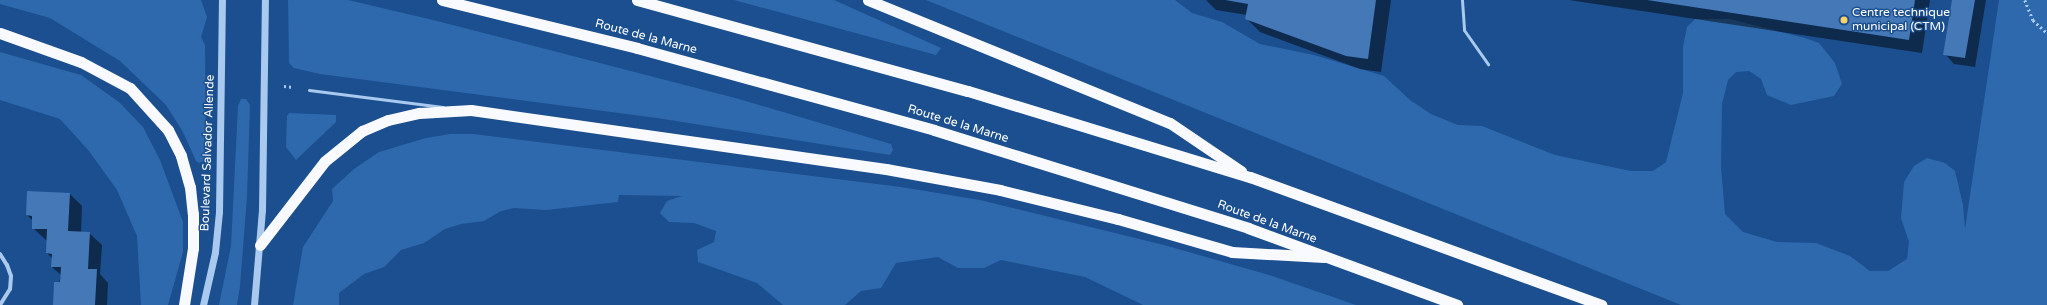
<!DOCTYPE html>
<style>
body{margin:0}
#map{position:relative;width:2047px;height:305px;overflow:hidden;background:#1b4f8f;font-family:"Varela Round",sans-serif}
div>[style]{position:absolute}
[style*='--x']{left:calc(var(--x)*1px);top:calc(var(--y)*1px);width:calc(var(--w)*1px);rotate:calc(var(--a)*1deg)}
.green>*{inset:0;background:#2e69ad}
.shadow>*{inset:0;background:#0007}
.building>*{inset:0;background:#4478b7}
.path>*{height:2.5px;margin-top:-1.25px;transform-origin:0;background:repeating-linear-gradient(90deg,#a9c9ee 0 2px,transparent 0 5px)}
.service>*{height:3px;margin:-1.5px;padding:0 1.5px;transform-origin:1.5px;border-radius:1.5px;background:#a9c9ee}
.minor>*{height:4px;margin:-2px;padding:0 2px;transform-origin:2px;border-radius:2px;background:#a9c9ee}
.tertiary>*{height:7px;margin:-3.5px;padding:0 3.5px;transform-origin:3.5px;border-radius:3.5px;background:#a9c9ee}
.trunk>*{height:11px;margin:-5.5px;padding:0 5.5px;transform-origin:5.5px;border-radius:5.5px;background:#f8faff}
.dots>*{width:11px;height:11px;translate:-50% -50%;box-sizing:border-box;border:2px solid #1b4f8f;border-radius:50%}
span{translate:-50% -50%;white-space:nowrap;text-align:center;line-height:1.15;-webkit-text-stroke:3px #1b4f8f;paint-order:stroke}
.poi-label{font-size:12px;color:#fff}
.left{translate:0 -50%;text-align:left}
.street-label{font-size:12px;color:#fff}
</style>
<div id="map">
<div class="green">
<div style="clip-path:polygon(0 0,201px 0,207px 17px,201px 37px,205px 45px,206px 160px,199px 163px,196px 161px,183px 132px,166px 105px,120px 61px,50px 18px,0 4px)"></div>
<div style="clip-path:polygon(288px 0,348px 0,437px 21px,739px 99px,891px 144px,893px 150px,890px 155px,657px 118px,320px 74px,294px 68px,289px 63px)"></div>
<div style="clip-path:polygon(734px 0,834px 0,941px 48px,936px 55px)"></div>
<div style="clip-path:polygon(926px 0,1175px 0,1192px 13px,1222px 22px,1260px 44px,1314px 55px,1384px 76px,1410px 100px,1431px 114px,1458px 125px,1482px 126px,1555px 155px,1631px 171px,1653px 171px,1666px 162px,1683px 93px,1683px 47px,1687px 27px,1695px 19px,1730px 19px,1805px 38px,1819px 43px,1835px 63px,1842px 84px,1834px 96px,1791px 105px,1767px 95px,1761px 79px,1749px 71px,1736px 72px,1728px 80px,1722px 104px,1721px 167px,1725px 214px,1743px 232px,1777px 242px,1816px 243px,1850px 256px,1870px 271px,1888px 271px,1907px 259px,1909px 242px,1901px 218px,1904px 182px,1914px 166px,1927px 158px,1945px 163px,1955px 171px,1963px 205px,1965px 229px,1999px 0,2047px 0,2047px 305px,1681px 305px)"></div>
<div style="clip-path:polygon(0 52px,81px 75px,119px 102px,143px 127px,160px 160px,183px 222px,183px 252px,168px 305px,141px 305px,137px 236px,117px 190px,89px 151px,60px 119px,0 100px)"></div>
<div style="clip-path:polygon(241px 99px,246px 99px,250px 105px,247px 197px,240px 286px,237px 305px,219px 305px,231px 246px,238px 106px)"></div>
<div style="clip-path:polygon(289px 113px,336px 115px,336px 122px,296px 160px,286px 147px,287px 116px)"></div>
<div style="clip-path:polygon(450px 134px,473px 134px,901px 187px,980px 200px,1164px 245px,1269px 275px,1356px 305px,1143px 305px,1085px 277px,1001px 260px,984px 268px,958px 268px,938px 257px,896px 263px,881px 288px,861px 291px,845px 305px,783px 305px,757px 283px,698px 262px,697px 250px,714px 242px,716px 231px,694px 223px,669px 222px,660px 213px,667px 201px,682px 196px,619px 195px,618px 202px,546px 210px,514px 208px,501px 211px,484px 221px,461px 224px,445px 229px,424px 243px,401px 250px,384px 267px,364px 274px,339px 293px,339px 305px,293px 305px,303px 247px,333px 201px,332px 189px,354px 169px,379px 152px,426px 138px)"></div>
</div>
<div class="shadow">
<div style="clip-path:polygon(1206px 0,1391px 0,1381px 72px,1360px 69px,1260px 32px,1246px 18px,1247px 15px,1216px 10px)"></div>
<div style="clip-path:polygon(1569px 0,1930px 0,1922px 53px)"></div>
<div style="clip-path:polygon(1953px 0,1986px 0,1975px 67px,1954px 64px,1945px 54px)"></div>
<div style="clip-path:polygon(70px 194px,82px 206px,81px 233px,89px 233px,102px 245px,100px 274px,108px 283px,107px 305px,54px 305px,61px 275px,52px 267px,53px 259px,47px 253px,47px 241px,33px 228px,33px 221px,27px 215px)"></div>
</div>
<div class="building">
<div style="clip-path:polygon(1225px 0,1376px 0,1368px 59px,1346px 56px,1245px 19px,1248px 4px)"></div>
<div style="clip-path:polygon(1647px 0,1915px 0,1909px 40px)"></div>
<div style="clip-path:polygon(1952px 0,1975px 0,1965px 58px,1943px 55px)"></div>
<div style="clip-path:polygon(27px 191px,70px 193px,68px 231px,90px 232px,88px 269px,97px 269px,95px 305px,53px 305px,54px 282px,60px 282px,61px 267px,51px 267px,52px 254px,46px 253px,47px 229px,32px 229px,32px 216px,26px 215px)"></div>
</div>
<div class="path">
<div style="--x:2025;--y:0;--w:22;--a:68"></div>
<div style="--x:2033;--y:20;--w:19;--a:43"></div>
<div style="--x:284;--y:86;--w:9;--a:6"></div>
</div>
<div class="service">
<div style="--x:1462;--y:0;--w:30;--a:86"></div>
<div style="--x:1464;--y:30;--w:42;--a:54.8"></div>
<div style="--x:309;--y:90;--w:135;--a:7.2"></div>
</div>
<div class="minor">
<div style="--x:0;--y:254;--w:13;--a:58"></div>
<div style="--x:7;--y:265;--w:12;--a:70"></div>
<div style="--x:11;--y:276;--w:13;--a:94"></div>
<div style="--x:10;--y:289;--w:19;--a:122"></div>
</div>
<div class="tertiary">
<div style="--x:203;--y:305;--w:54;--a:-77.2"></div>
<div style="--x:215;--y:252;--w:40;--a:-84.3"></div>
<div style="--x:219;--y:212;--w:212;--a:-89.2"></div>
<div style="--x:254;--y:305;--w:95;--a:-85.2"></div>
<div style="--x:262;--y:210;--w:210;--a:-89.2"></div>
</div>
<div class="trunk">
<div style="--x:442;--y:0;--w:201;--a:13.8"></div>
<div style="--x:637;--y:48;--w:308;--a:15.4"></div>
<div style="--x:934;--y:130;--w:329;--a:17.3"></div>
<div style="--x:1248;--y:228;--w:223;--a:20.2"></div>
<div style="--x:637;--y:0;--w:343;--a:15.4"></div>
<div style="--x:968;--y:91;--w:295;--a:17"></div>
<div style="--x:1250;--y:177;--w:374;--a:20"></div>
<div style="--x:868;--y:0;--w:326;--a:22.2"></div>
<div style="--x:1170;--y:123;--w:86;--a:34.1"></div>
<div style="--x:0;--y:33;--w:86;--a:19.7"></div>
<div style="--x:81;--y:62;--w:55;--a:28"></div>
<div style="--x:130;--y:88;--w:57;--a:47.9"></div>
<div style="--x:168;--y:130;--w:29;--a:63"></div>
<div style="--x:181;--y:156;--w:32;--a:74"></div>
<div style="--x:190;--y:187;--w:27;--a:84"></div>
<div style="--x:193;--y:214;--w:34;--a:90"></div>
<div style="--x:193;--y:248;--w:58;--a:99"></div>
<div style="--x:260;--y:245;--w:106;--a:-52.3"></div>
<div style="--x:325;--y:161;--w:48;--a:-39"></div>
<div style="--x:362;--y:131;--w:28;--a:-23"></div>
<div style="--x:388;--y:120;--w:32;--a:-13"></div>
<div style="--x:419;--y:113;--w:52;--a:-3.3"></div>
<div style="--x:471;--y:110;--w:419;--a:8.1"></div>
<div style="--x:886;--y:169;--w:116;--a:10.4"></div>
<div style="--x:1000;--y:190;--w:122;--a:13.8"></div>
<div style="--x:1118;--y:219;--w:119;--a:16.1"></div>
<div style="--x:1232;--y:252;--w:92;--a:3.1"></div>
</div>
<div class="dots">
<div style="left:1844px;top:20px;background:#ffd166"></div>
</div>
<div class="poi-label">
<span class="left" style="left:1852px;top:20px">Centre technique<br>municipal (CTM)</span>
</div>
<div class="street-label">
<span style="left:646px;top:37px;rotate:15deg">Route de la Marne</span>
<span style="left:958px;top:124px;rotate:17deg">Route de la Marne</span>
<span style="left:208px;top:153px;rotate:-88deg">Boulevard Salvador Allende</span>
<span style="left:1267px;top:222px;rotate:20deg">Route de la Marne</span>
</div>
</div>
